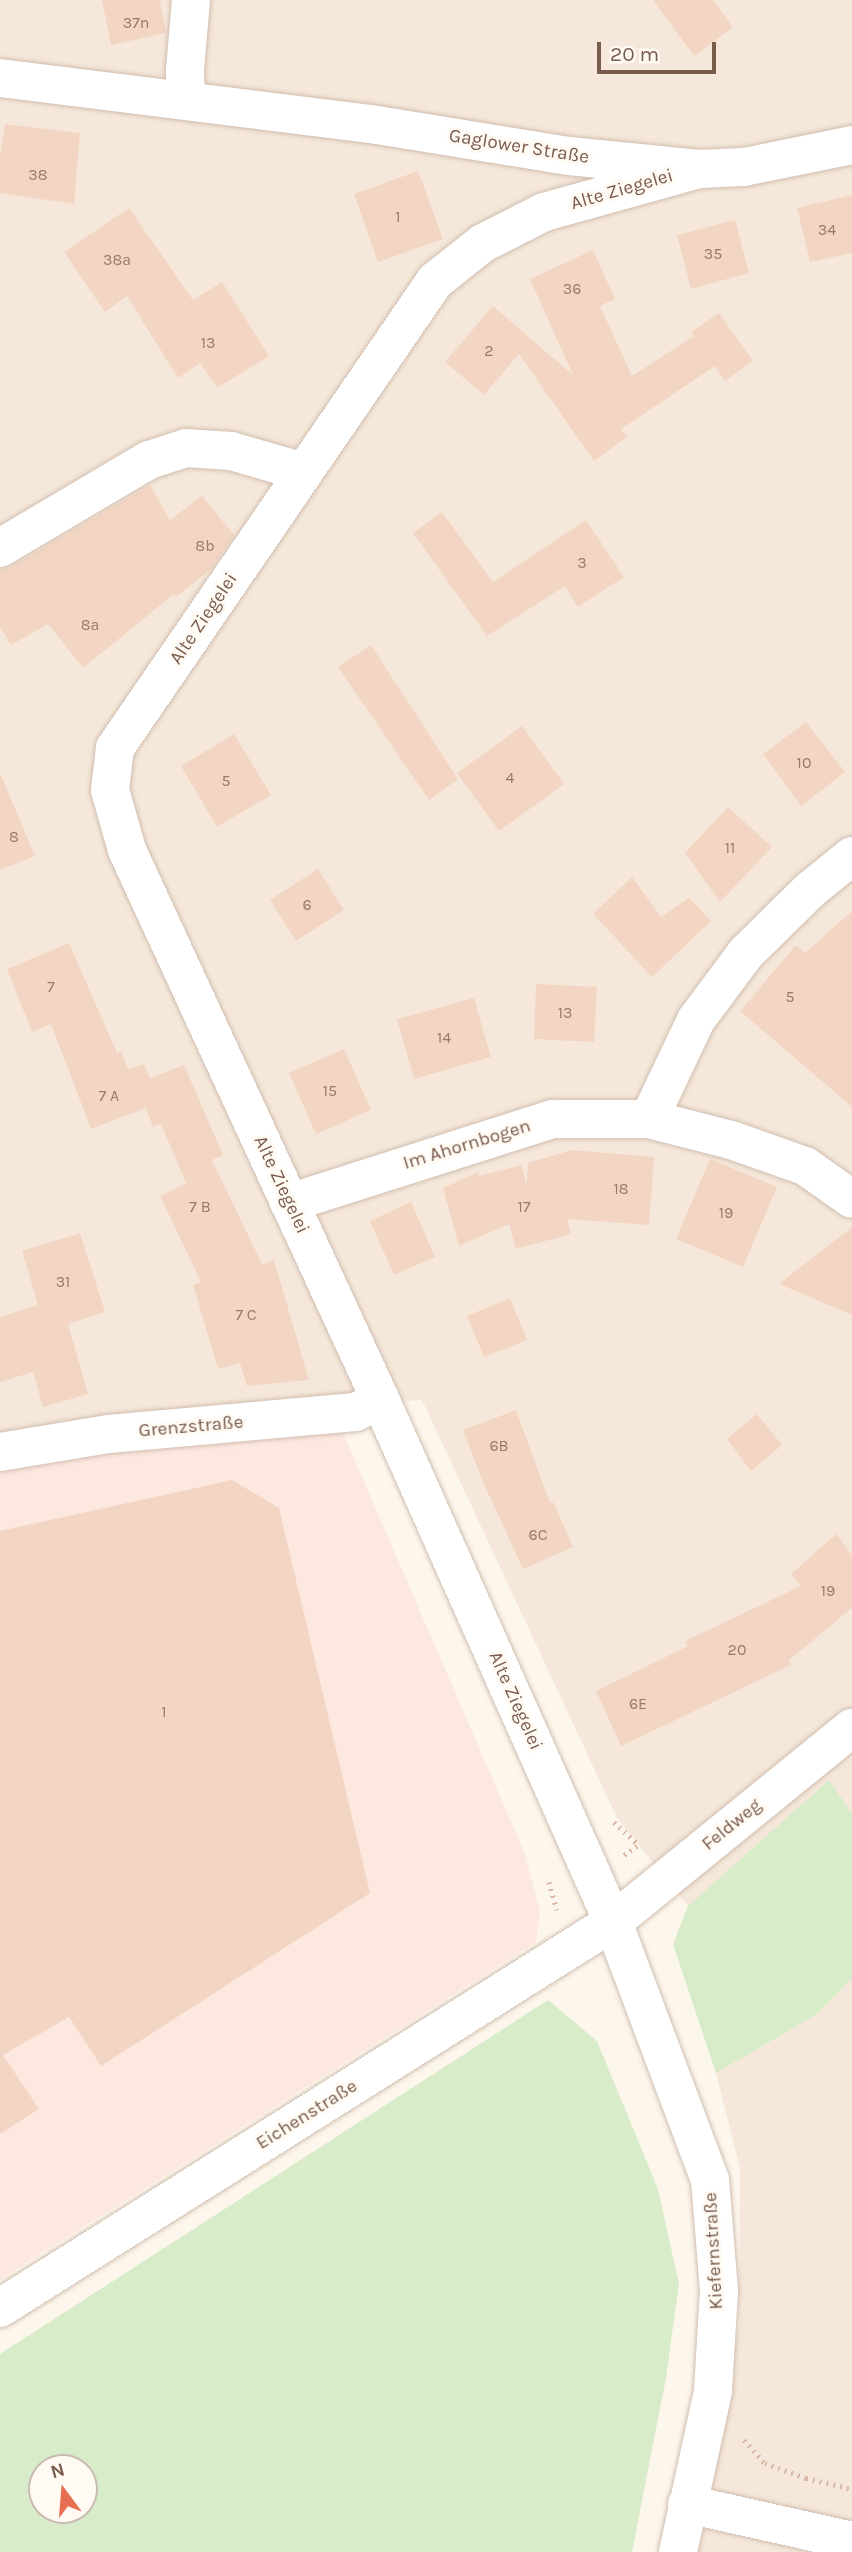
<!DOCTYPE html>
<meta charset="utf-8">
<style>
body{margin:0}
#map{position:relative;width:852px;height:2552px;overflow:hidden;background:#fdf6ec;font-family:Karla,sans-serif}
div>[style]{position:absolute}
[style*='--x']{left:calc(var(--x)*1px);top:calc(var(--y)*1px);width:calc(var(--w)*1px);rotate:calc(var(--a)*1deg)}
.residential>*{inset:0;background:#f5e8da}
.commercial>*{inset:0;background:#fde8e0}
.green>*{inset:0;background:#d8ecc9}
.building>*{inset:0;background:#f3d5c3}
.path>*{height:4.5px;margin-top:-2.25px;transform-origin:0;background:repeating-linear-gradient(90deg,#d9b8a5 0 2px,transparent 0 7px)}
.roads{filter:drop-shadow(0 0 2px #d1beb0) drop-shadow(0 0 2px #d1beb0)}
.minor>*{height:38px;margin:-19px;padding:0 19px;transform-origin:19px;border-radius:19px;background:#fff}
span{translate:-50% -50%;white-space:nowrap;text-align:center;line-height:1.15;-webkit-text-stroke:6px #fffaf3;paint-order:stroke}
.number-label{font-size:16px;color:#987a6a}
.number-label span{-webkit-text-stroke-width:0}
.street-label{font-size:19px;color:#7a5c4d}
.north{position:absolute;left:28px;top:2454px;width:70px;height:70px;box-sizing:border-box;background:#fffaf3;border:2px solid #cabbb1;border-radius:50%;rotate:344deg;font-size:19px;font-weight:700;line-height:28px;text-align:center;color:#7a5c4d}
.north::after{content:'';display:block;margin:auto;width:24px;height:32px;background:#e76f51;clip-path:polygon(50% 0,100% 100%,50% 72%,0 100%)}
.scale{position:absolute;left:597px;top:42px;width:119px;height:32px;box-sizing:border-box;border:4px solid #7a5c4d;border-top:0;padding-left:9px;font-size:21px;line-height:24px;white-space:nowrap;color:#7a5c4d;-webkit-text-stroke:5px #fffaf3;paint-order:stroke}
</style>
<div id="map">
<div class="residential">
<div style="clip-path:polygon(0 0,852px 0,852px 2552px,697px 2552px,739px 2326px,740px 2168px,716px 2073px,816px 2015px,688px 1906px,617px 1818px,422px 1400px,329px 1406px,0 1440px)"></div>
</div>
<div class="commercial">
<div style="clip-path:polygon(343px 1433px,525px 1854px,540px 1913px,536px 1942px,0 2279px,0 1464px,108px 1446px)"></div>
</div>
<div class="green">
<div style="clip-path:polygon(829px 1780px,852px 1814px,852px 1978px,816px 2015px,716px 2073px,673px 1944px,688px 1906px)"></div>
<div style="clip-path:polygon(evenodd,548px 2000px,597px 2041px,658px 2189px,679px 2284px,666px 2378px,632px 2552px,0 2552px,0 2354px,548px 2000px,42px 2468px,84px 2468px,84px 2510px,42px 2510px,42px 2468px)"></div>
</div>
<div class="building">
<div style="clip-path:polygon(102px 0,160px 0,166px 33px,111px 45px)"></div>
<div style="clip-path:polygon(653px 0,713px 0,733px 27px,694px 56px)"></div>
<div style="clip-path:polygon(5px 124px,80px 133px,74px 204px,0 193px,0 156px)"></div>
<div style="clip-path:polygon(418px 171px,443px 239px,378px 262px,354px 194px)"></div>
<div style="clip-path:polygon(852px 195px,852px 253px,810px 262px,797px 208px)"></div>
<div style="clip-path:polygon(129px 208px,193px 300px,222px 282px,269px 356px,217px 388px,200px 363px,178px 378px,127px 296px,105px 312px,64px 252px)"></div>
<div style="clip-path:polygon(735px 220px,749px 273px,691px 289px,677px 235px)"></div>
<div style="clip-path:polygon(593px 250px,615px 299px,600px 306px,632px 376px,694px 336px,691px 332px,719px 313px,753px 361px,725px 381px,715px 366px,621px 429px,627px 437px,594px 461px,519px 354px,484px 395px,445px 362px,493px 306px,573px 375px,530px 279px)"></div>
<div style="clip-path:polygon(150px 485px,170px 520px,202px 496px,234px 535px,211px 569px,176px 597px,174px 594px,83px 668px,48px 624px,11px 645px,0 627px,0 570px,11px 567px)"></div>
<div style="clip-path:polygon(442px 512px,493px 582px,586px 520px,624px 577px,578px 607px,565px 586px,487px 636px,413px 533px)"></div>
<div style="clip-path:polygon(371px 645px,458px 779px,429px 800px,338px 667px)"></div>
<div style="clip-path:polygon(806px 722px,845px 772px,801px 806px,763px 754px)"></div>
<div style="clip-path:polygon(522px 726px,564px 784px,499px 831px,457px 773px)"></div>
<div style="clip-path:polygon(234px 734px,271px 795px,217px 827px,181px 766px)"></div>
<div style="clip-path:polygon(0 773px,35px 856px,0 870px)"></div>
<div style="clip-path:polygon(728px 807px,772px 847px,720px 902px,685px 853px)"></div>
<div style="clip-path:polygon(318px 869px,344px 910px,296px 941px,270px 900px)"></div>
<div style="clip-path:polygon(632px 877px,661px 917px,689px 898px,711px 921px,652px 977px,593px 914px)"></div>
<div style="clip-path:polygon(852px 911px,852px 1107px,740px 1011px,796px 945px,805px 953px)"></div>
<div style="clip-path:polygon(69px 943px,117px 1053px,121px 1051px,128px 1069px,144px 1064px,150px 1078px,184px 1065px,223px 1155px,212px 1160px,262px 1264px,274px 1260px,309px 1380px,247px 1386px,240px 1363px,218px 1369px,193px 1285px,201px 1282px,160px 1196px,186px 1183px,161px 1124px,153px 1127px,146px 1108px,91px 1129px,51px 1024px,32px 1032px,7px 969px)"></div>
<div style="clip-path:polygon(536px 984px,597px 987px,594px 1042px,534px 1039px)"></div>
<div style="clip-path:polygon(474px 998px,491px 1057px,414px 1079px,397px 1019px)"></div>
<div style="clip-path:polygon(344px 1049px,371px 1110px,316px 1134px,289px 1073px)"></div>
<div style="clip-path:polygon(572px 1150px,654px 1157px,649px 1225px,567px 1219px,571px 1234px,516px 1249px,509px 1224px,459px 1246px,443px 1188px,478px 1172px,479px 1176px,521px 1165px,527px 1185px,528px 1163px)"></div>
<div style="clip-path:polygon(710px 1159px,777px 1187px,743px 1267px,676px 1239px)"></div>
<div style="clip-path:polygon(411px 1202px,435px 1257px,394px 1275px,370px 1221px)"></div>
<div style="clip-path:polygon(852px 1227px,852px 1315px,779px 1284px)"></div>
<div style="clip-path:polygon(80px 1233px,105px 1312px,68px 1324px,88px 1394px,43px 1407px,33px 1372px,0 1382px,0 1317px,38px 1305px,22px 1251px)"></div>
<div style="clip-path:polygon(510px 1298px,527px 1340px,484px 1357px,467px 1316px)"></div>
<div style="clip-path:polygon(516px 1410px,550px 1503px,553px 1502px,573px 1547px,523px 1569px,483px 1482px,463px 1430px)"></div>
<div style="clip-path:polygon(757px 1414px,782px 1445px,751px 1471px,727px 1439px)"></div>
<div style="clip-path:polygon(232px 1480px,279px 1508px,370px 1893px,101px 2066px,69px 2017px,3px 2055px,39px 2109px,0 2134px,0 1531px)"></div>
<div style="clip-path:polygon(836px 1534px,852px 1555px,852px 1608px,789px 1660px,791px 1665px,621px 1746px,596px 1691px,688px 1646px,685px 1641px,801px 1586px,791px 1574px)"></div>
</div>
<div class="path">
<div style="--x:614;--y:1822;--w:34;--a:43"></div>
<div style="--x:624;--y:1855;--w:19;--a:-35"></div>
<div style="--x:549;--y:1882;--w:29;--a:74"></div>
<div style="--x:744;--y:2440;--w:31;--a:48"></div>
<div style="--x:765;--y:2463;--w:44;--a:20.1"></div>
<div style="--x:806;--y:2478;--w:47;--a:13.4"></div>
</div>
<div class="roads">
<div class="minor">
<div style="--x:0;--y:78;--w:380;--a:7.1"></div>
<div style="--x:377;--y:125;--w:194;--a:9.2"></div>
<div style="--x:569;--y:156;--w:131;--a:5.7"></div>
<div style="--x:699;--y:169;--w:45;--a:-2.5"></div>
<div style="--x:744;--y:167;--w:110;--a:-11.5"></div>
<div style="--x:186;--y:100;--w:30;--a:-92"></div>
<div style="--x:185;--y:70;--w:70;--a:-85.1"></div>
<div style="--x:0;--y:548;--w:173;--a:-30.6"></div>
<div style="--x:149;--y:460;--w:39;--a:-18"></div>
<div style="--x:186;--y:448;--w:45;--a:3.8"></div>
<div style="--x:231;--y:451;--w:76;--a:16"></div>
<div style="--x:649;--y:1119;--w:110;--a:-64.6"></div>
<div style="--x:696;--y:1020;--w:84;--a:-53.3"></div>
<div style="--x:746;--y:953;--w:90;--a:-44.5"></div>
<div style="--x:810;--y:890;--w:54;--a:-39"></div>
<div style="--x:289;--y:1203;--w:277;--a:-17.7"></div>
<div style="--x:553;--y:1119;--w:96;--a:0"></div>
<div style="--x:649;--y:1119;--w:85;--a:14.4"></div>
<div style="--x:731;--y:1140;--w:78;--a:19.4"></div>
<div style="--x:805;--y:1166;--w:57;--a:35.1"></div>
<div style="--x:0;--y:1452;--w:110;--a:-9.4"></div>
<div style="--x:109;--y:1434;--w:247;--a:-5.1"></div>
<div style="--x:355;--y:1412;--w:28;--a:-23"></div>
<div style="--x:0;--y:2308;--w:724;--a:-32.2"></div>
<div style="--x:613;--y:1922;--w:308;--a:-39.1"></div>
<div style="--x:687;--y:2504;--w:169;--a:12.6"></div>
<div style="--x:678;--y:2552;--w:165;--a:-77.7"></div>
<div style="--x:713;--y:2391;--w:100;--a:-86.6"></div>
<div style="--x:719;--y:2291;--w:111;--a:-94.6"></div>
<div style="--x:710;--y:2180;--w:276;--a:-110.6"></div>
<div style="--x:613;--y:1922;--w:570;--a:-114"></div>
<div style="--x:381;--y:1401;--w:607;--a:-114.75"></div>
<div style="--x:127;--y:850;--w:62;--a:-105.8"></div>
<div style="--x:110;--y:790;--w:42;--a:-83.2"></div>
<div style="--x:115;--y:748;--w:566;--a:-55.58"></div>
<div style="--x:435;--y:281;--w:61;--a:-38.4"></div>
<div style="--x:483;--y:243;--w:68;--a:-26.9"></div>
<div style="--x:544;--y:212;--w:161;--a:-15.5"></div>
</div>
</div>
<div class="number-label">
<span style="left:136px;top:23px">37n</span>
<span style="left:38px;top:175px">38</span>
<span style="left:398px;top:217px">1</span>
<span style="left:827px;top:230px">34</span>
<span style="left:713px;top:254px">35</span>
<span style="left:117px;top:260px">38a</span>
<span style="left:572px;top:289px">36</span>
<span style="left:208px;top:343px">13</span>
<span style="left:489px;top:351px">2</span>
<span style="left:205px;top:546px">8b</span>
<span style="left:582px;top:563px">3</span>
<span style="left:90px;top:625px">8a</span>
<span style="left:804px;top:763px">10</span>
<span style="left:510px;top:778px">4</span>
<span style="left:226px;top:781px">5</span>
<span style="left:14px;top:837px">8</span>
<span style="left:730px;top:848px">11</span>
<span style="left:307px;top:905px">6</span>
<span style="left:51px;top:987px">7</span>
<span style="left:790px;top:997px">5</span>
<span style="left:565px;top:1013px">13</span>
<span style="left:444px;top:1038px">14</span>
<span style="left:330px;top:1091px">15</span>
<span style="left:109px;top:1096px">7 A</span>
<span style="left:621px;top:1189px">18</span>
<span style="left:200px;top:1207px">7 B</span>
<span style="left:524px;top:1207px">17</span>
<span style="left:726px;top:1213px">19</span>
<span style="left:63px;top:1282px">31</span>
<span style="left:246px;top:1315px">7 C</span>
<span style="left:499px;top:1446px">6B</span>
<span style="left:538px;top:1535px">6C</span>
<span style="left:828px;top:1591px">19</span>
<span style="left:737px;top:1650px">20</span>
<span style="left:638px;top:1704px">6E</span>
<span style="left:164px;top:1712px">1</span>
</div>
<div class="street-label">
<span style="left:519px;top:147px;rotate:9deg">Gaglower Straße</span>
<span style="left:622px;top:190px;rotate:-16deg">Alte Ziegelei</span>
<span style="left:204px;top:619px;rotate:-56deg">Alte Ziegelei</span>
<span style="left:467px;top:1145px;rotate:-17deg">Im Ahornbogen</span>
<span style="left:281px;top:1185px;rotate:65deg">Alte Ziegelei</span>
<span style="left:191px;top:1427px;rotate:-5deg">Grenzstraße</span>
<span style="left:515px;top:1701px;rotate:66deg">Alte Ziegelei</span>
<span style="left:732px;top:1825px;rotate:-39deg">Feldweg</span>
<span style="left:307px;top:2115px;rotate:-32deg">Eichenstraße</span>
<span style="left:714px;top:2251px;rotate:-93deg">Kiefernstraße</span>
</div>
<div class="north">N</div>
<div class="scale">20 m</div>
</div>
